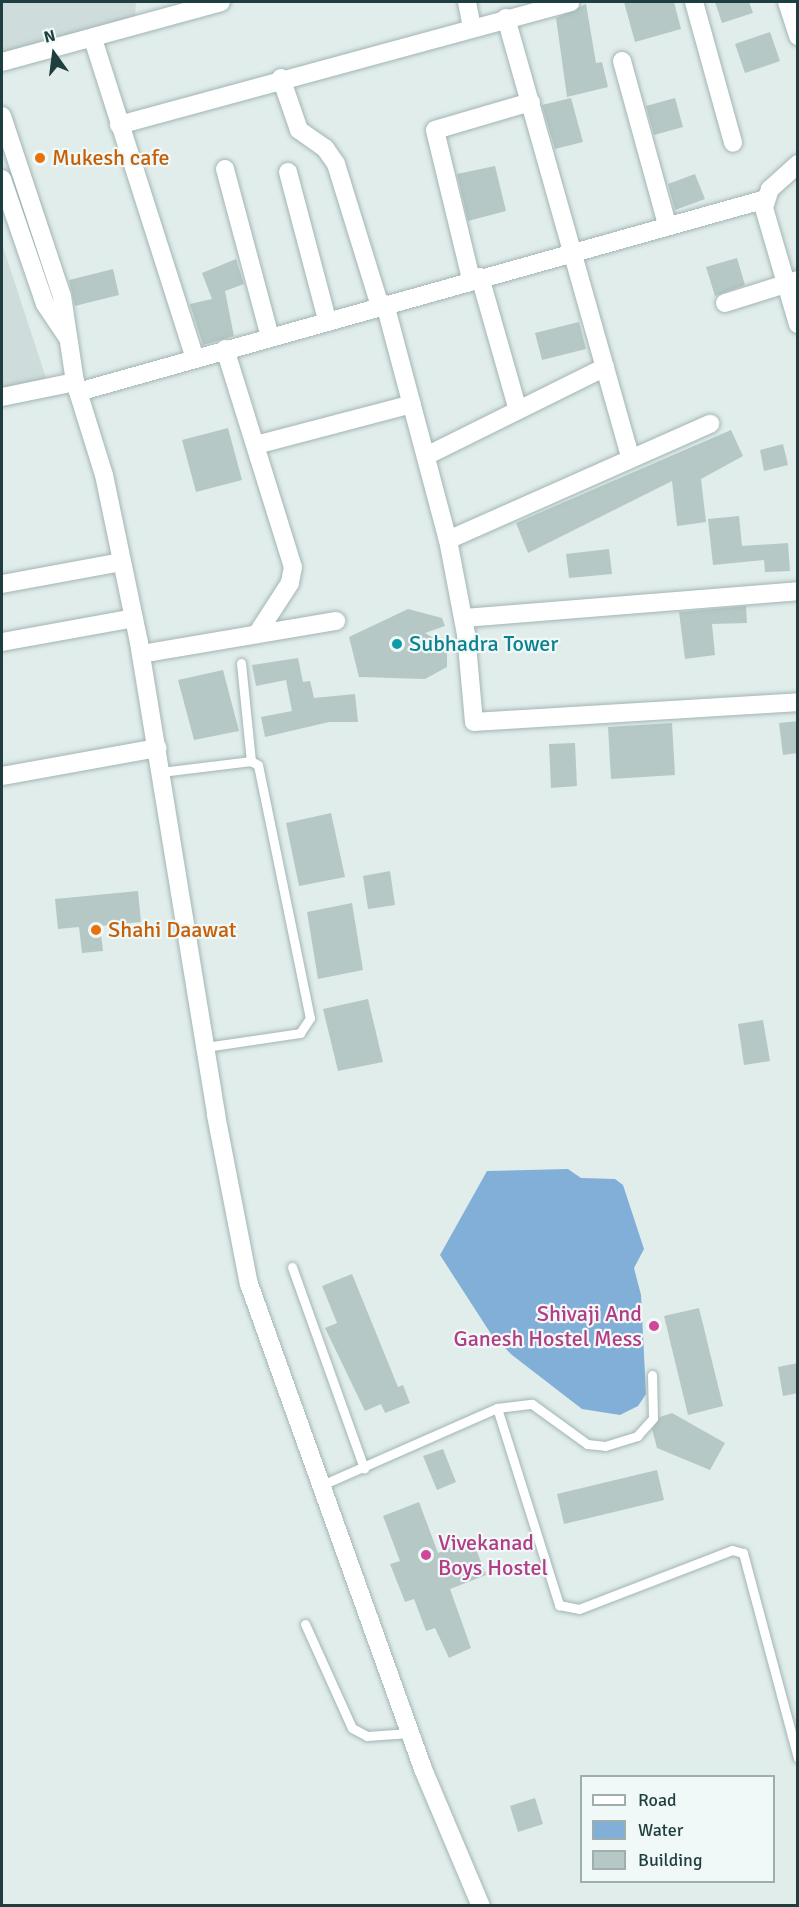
<!DOCTYPE html>
<style>
body{margin:0}
#map{position:relative;width:799px;height:1907px;overflow:hidden;background:#e0edeb;font-family:Signika,sans-serif}
div>[style]{position:absolute}
[style*='--x']{left:calc(var(--x)*1px);top:calc(var(--y)*1px);width:calc(var(--w)*1px);rotate:calc(var(--a)*1deg)}
.built>*{inset:0;background:#cedddb}
.water>*{inset:0;background:#82afd8}
.building>*{inset:0;background:#b5c8c5}
.roads{filter:drop-shadow(0 0 2px #a2b5b4) drop-shadow(0 0 2px #a2b5b4)}
.lane>*{height:9px;margin:-4.5px;padding:0 4.5px;transform-origin:4.5px;border-radius:4.5px;background:#fff}
.street>*{height:18px;margin:-9px;padding:0 9px;transform-origin:9px;border-radius:9px;background:#fff}
.secondary>*{height:18px;margin:-9px;padding:0 9px;transform-origin:9px;border-radius:9px;background:#fff}
.dots>*{width:16px;height:16px;translate:-50% -50%;box-sizing:border-box;border:3px solid #f1f9f8;border-radius:50%}
span{translate:-50% -50%;white-space:nowrap;text-align:center;line-height:1.15;-webkit-text-stroke:4.5px #f1f9f8;paint-order:stroke}
.food-label{font-size:22px;color:#c56008}
.left{translate:0 -50%;text-align:left}
.culture-label{font-size:22px;color:#0d838f}
.hotel-label{font-size:22px;color:#b23c85}
.right{translate:-100% -50%;text-align:right}
.frame{position:absolute;inset:0;border:3px solid #1f3e3f;pointer-events:none}
.legend{position:absolute;left:580px;top:1775px;width:195px;height:108px;box-sizing:border-box;background:#f1f9f8;border:2px solid #9daeae;margin:0;padding:8px 10px;list-style:none;font-size:18px;color:#1f3e3f}
.legend li{display:flex;align-items:center;gap:12px;height:30px}
.legend b{width:30px;border:2px solid #9daeae}
.north{position:absolute;left:24px;top:24px;width:60px;height:60px;-webkit-text-stroke:4px #f1f9f8;paint-order:stroke;rotate:346deg;font-size:16px;font-weight:700;line-height:24px;text-align:center;color:#1f3e3f}
.north::after{content:'';display:block;margin:auto;width:21px;height:27px;background:#1f3e3f;clip-path:polygon(50% 0,100% 100%,50% 72%,0 100%)}
</style>
<div id="map">
<div class="built">
<div style="clip-path:polygon(2px 2px,136px 2px,135px 19px,2px 61px)"></div>
<div style="clip-path:polygon(2px 244px,52px 396px,2px 406px)"></div>
</div>
<div class="water">
<div style="clip-path:polygon(568px 1169px,581px 1178px,615px 1179px,623px 1185px,644px 1249px,634px 1268px,641px 1295px,646px 1394px,638px 1406px,620px 1415px,582px 1409px,512px 1355px,491px 1334px,440px 1255px,487px 1171px)"></div>
</div>
<div class="building">
<div style="clip-path:polygon(624px 2px,674px 2px,681px 29px,635px 42px)"></div>
<div style="clip-path:polygon(715px 2px,749px 2px,753px 13px,722px 23px)"></div>
<div style="clip-path:polygon(586px 4px,596px 63px,602px 62px,608px 87px,567px 97px,556px 18px)"></div>
<div style="clip-path:polygon(770px 32px,780px 61px,745px 73px,735px 44px)"></div>
<div style="clip-path:polygon(571px 98px,583px 142px,555px 149px,542px 105px)"></div>
<div style="clip-path:polygon(675px 98px,683px 127px,654px 135px,646px 106px)"></div>
<div style="clip-path:polygon(495px 166px,506px 211px,468px 221px,457px 174px)"></div>
<div style="clip-path:polygon(695px 174px,705px 199px,675px 210px,668px 184px)"></div>
<div style="clip-path:polygon(737px 258px,745px 285px,715px 296px,706px 267px)"></div>
<div style="clip-path:polygon(236px 259px,244px 284px,225px 291px,234px 336px,203px 345px,190px 304px,212px 299px,202px 273px)"></div>
<div style="clip-path:polygon(113px 269px,119px 295px,75px 306px,69px 280px)"></div>
<div style="clip-path:polygon(579px 322px,586px 349px,542px 360px,535px 333px)"></div>
<div style="clip-path:polygon(228px 428px,242px 480px,196px 492px,182px 440px)"></div>
<div style="clip-path:polygon(731px 430px,743px 456px,701px 479px,706px 522px,677px 526px,672px 481px,528px 553px,516px 523px)"></div>
<div style="clip-path:polygon(783px 444px,788px 465px,764px 471px,760px 450px)"></div>
<div style="clip-path:polygon(739px 516px,742px 546px,788px 543px,790px 571px,765px 572px,764px 560px,713px 565px,708px 519px)"></div>
<div style="clip-path:polygon(609px 549px,612px 574px,569px 578px,566px 554px)"></div>
<div style="clip-path:polygon(746px 606px,747px 623px,712px 624px,715px 655px,685px 659px,679px 612px)"></div>
<div style="clip-path:polygon(408px 609px,442px 618px,445px 626px,425px 633px,447px 646px,447px 667px,425px 679px,359px 677px,349px 637px)"></div>
<div style="clip-path:polygon(298px 658px,303px 682px,310px 681px,314px 698px,355px 694px,358px 722px,329px 722px,265px 737px,261px 717px,292px 711px,286px 680px,256px 686px,252px 665px)"></div>
<div style="clip-path:polygon(223px 670px,239px 731px,194px 740px,178px 680px)"></div>
<div style="clip-path:polygon(798px 721px,798px 753px,783px 755px,779px 723px)"></div>
<div style="clip-path:polygon(672px 723px,675px 775px,611px 779px,608px 727px)"></div>
<div style="clip-path:polygon(575px 743px,577px 786px,551px 788px,549px 744px)"></div>
<div style="clip-path:polygon(331px 813px,345px 877px,299px 886px,286px 823px)"></div>
<div style="clip-path:polygon(390px 871px,395px 905px,368px 909px,363px 876px)"></div>
<div style="clip-path:polygon(138px 891px,141px 922px,100px 926px,103px 951px,82px 953px,79px 927px,58px 929px,55px 899px)"></div>
<div style="clip-path:polygon(352px 903px,363px 970px,318px 979px,307px 912px)"></div>
<div style="clip-path:polygon(368px 999px,383px 1062px,338px 1071px,323px 1009px)"></div>
<div style="clip-path:polygon(763px 1020px,770px 1061px,744px 1065px,738px 1024px)"></div>
<div style="clip-path:polygon(352px 1274px,398px 1387px,403px 1385px,410px 1403px,385px 1413px,381px 1404px,365px 1411px,325px 1328px,337px 1323px,322px 1286px)"></div>
<div style="clip-path:polygon(699px 1308px,723px 1406px,688px 1415px,664px 1316px)"></div>
<div style="clip-path:polygon(798px 1363px,798px 1393px,783px 1396px,778px 1367px)"></div>
<div style="clip-path:polygon(672px 1413px,725px 1443px,710px 1470px,657px 1448px,652px 1429px,660px 1417px)"></div>
<div style="clip-path:polygon(443px 1449px,456px 1482px,437px 1490px,423px 1456px)"></div>
<div style="clip-path:polygon(657px 1470px,664px 1500px,564px 1524px,557px 1494px)"></div>
<div style="clip-path:polygon(419px 1502px,438px 1553px,472px 1539px,486px 1575px,450px 1589px,471px 1648px,449px 1658px,435px 1628px,426px 1631px,414px 1599px,405px 1602px,390px 1564px,400px 1561px,383px 1516px)"></div>
<div style="clip-path:polygon(535px 1798px,543px 1824px,518px 1832px,510px 1806px)"></div>
</div>
<div class="roads">
<div class="lane">
<div style="--x:241;--y:663;--w:99;--a:84.2"></div>
<div style="--x:161;--y:772;--w:91;--a:-7"></div>
<div style="--x:251;--y:761;--w:8;--a:30"></div>
<div style="--x:258;--y:765;--w:258;--a:78.4"></div>
<div style="--x:310;--y:1018;--w:18;--a:124"></div>
<div style="--x:300;--y:1033;--w:96;--a:171.6"></div>
<div style="--x:292;--y:1267;--w:214;--a:70.3"></div>
<div style="--x:497;--y:1408;--w:35;--a:-7"></div>
<div style="--x:532;--y:1404;--w:68;--a:36"></div>
<div style="--x:587;--y:1444;--w:18;--a:6"></div>
<div style="--x:605;--y:1446;--w:34;--a:-17"></div>
<div style="--x:637;--y:1436;--w:24;--a:-48"></div>
<div style="--x:653;--y:1418;--w:43;--a:-91.3"></div>
<div style="--x:324;--y:1484;--w:189;--a:-23.7"></div>
<div style="--x:497;--y:1408;--w:207;--a:72.5"></div>
<div style="--x:559;--y:1605;--w:20;--a:11"></div>
<div style="--x:579;--y:1609;--w:164;--a:-21.1"></div>
<div style="--x:732;--y:1550;--w:11;--a:15"></div>
<div style="--x:743;--y:1553;--w:212;--a:75"></div>
<div style="--x:305;--y:1624;--w:114;--a:65.7"></div>
<div style="--x:352;--y:1728;--w:17;--a:28"></div>
<div style="--x:367;--y:1736;--w:43;--a:-4"></div>
</div>
<div class="street">
<div style="--x:467;--y:2;--w:25;--a:79"></div>
<div style="--x:694;--y:2;--w:146;--a:74.5"></div>
<div style="--x:787;--y:2;--w:36;--a:72"></div>
<div style="--x:506;--y:18;--w:455;--a:74.2"></div>
<div style="--x:93;--y:39;--w:335;--a:72.3"></div>
<div style="--x:622;--y:61;--w:169;--a:74.6"></div>
<div style="--x:2;--y:62;--w:227;--a:-15.3"></div>
<div style="--x:281;--y:78;--w:55;--a:70.9"></div>
<div style="--x:299;--y:130;--w:32;--a:35"></div>
<div style="--x:325;--y:148;--w:19;--a:55"></div>
<div style="--x:336;--y:164;--w:149;--a:72.8"></div>
<div style="--x:119;--y:125;--w:468;--a:-15.2"></div>
<div style="--x:798;--y:164;--w:38;--a:138"></div>
<div style="--x:770;--y:189;--w:20;--a:108"></div>
<div style="--x:764;--y:208;--w:121;--a:73.7"></div>
<div style="--x:225;--y:169;--w:174;--a:75"></div>
<div style="--x:288;--y:172;--w:153;--a:75.2"></div>
<div style="--x:480;--y:277;--w:138;--a:74.1"></div>
<div style="--x:471;--y:279;--w:153;--a:-103.6"></div>
<div style="--x:435;--y:130;--w:100;--a:-16.3"></div>
<div style="--x:725;--y:303;--w:77;--a:-17.5"></div>
<div style="--x:385;--y:304;--w:244;--a:75.1"></div>
<div style="--x:448;--y:540;--w:96;--a:79.2"></div>
<div style="--x:466;--y:634;--w:88;--a:84.8"></div>
<div style="--x:474;--y:722;--w:325;--a:-3.5"></div>
<div style="--x:225;--y:349;--w:228;--a:72.7"></div>
<div style="--x:293;--y:567;--w:16;--a:101"></div>
<div style="--x:290;--y:583;--w:61;--a:122.9"></div>
<div style="--x:78;--y:392;--w:715;--a:-15.67"></div>
<div style="--x:2;--y:397;--w:75;--a:-11.6"></div>
<div style="--x:256;--y:445;--w:161;--a:-14.7"></div>
<div style="--x:426;--y:456;--w:200;--a:-26.4"></div>
<div style="--x:448;--y:540;--w:287;--a:-23.9"></div>
<div style="--x:2;--y:584;--w:122;--a:-10.4"></div>
<div style="--x:464;--y:618;--w:335;--a:-4.6"></div>
<div style="--x:2;--y:642;--w:134;--a:-10.3"></div>
<div style="--x:141;--y:654;--w:198;--a:-9.6"></div>
<div style="--x:2;--y:776;--w:158;--a:-10.2"></div>
</div>
<div class="secondary">
<div style="--x:2;--y:116;--w:190;--a:71.6"></div>
<div style="--x:62;--y:296;--w:87;--a:81.4"></div>
<div style="--x:75;--y:382;--w:97;--a:72.7"></div>
<div style="--x:104;--y:475;--w:172;--a:78.2"></div>
<div style="--x:139;--y:643;--w:478;--a:80.7"></div>
<div style="--x:216;--y:1115;--w:172;--a:79"></div>
<div style="--x:249;--y:1284;--w:515;--a:70.26"></div>
<div style="--x:423;--y:1769;--w:149;--a:67.1"></div>
<div style="--x:2;--y:179;--w:132;--a:71"></div>
<div style="--x:45;--y:304;--w:40;--a:56"></div>
</div>
</div>
<div class="dots">
<div style="left:40px;top:158px;background:#e8710a"></div>
<div style="left:397px;top:644px;background:#0f9aa8"></div>
<div style="left:96px;top:930px;background:#e8710a"></div>
<div style="left:654px;top:1326px;background:#d1479c"></div>
<div style="left:426px;top:1555px;background:#d1479c"></div>
</div>
<div class="food-label">
<span class="left" style="left:52px;top:158px">Mukesh cafe</span>
<span class="left" style="left:108px;top:930px">Shahi Daawat</span>
</div>
<div class="culture-label">
<span class="left" style="left:409px;top:644px">Subhadra Tower</span>
</div>
<div class="hotel-label">
<span class="right" style="left:642px;top:1326px">Shivaji And<br>Ganesh Hostel Mess</span>
<span class="left" style="left:438px;top:1555px">Vivekanad<br>Boys Hostel</span>
</div>
<div class="frame"></div>
<ul class="legend">
<li><b style="height:8px;background:#fff"></b>Road</li>
<li><b style="height:16px;background:#82afd8"></b>Water</li>
<li><b style="height:16px;background:#b5c8c5"></b>Building</li>
</ul>
<div class="north">N</div>
</div>
